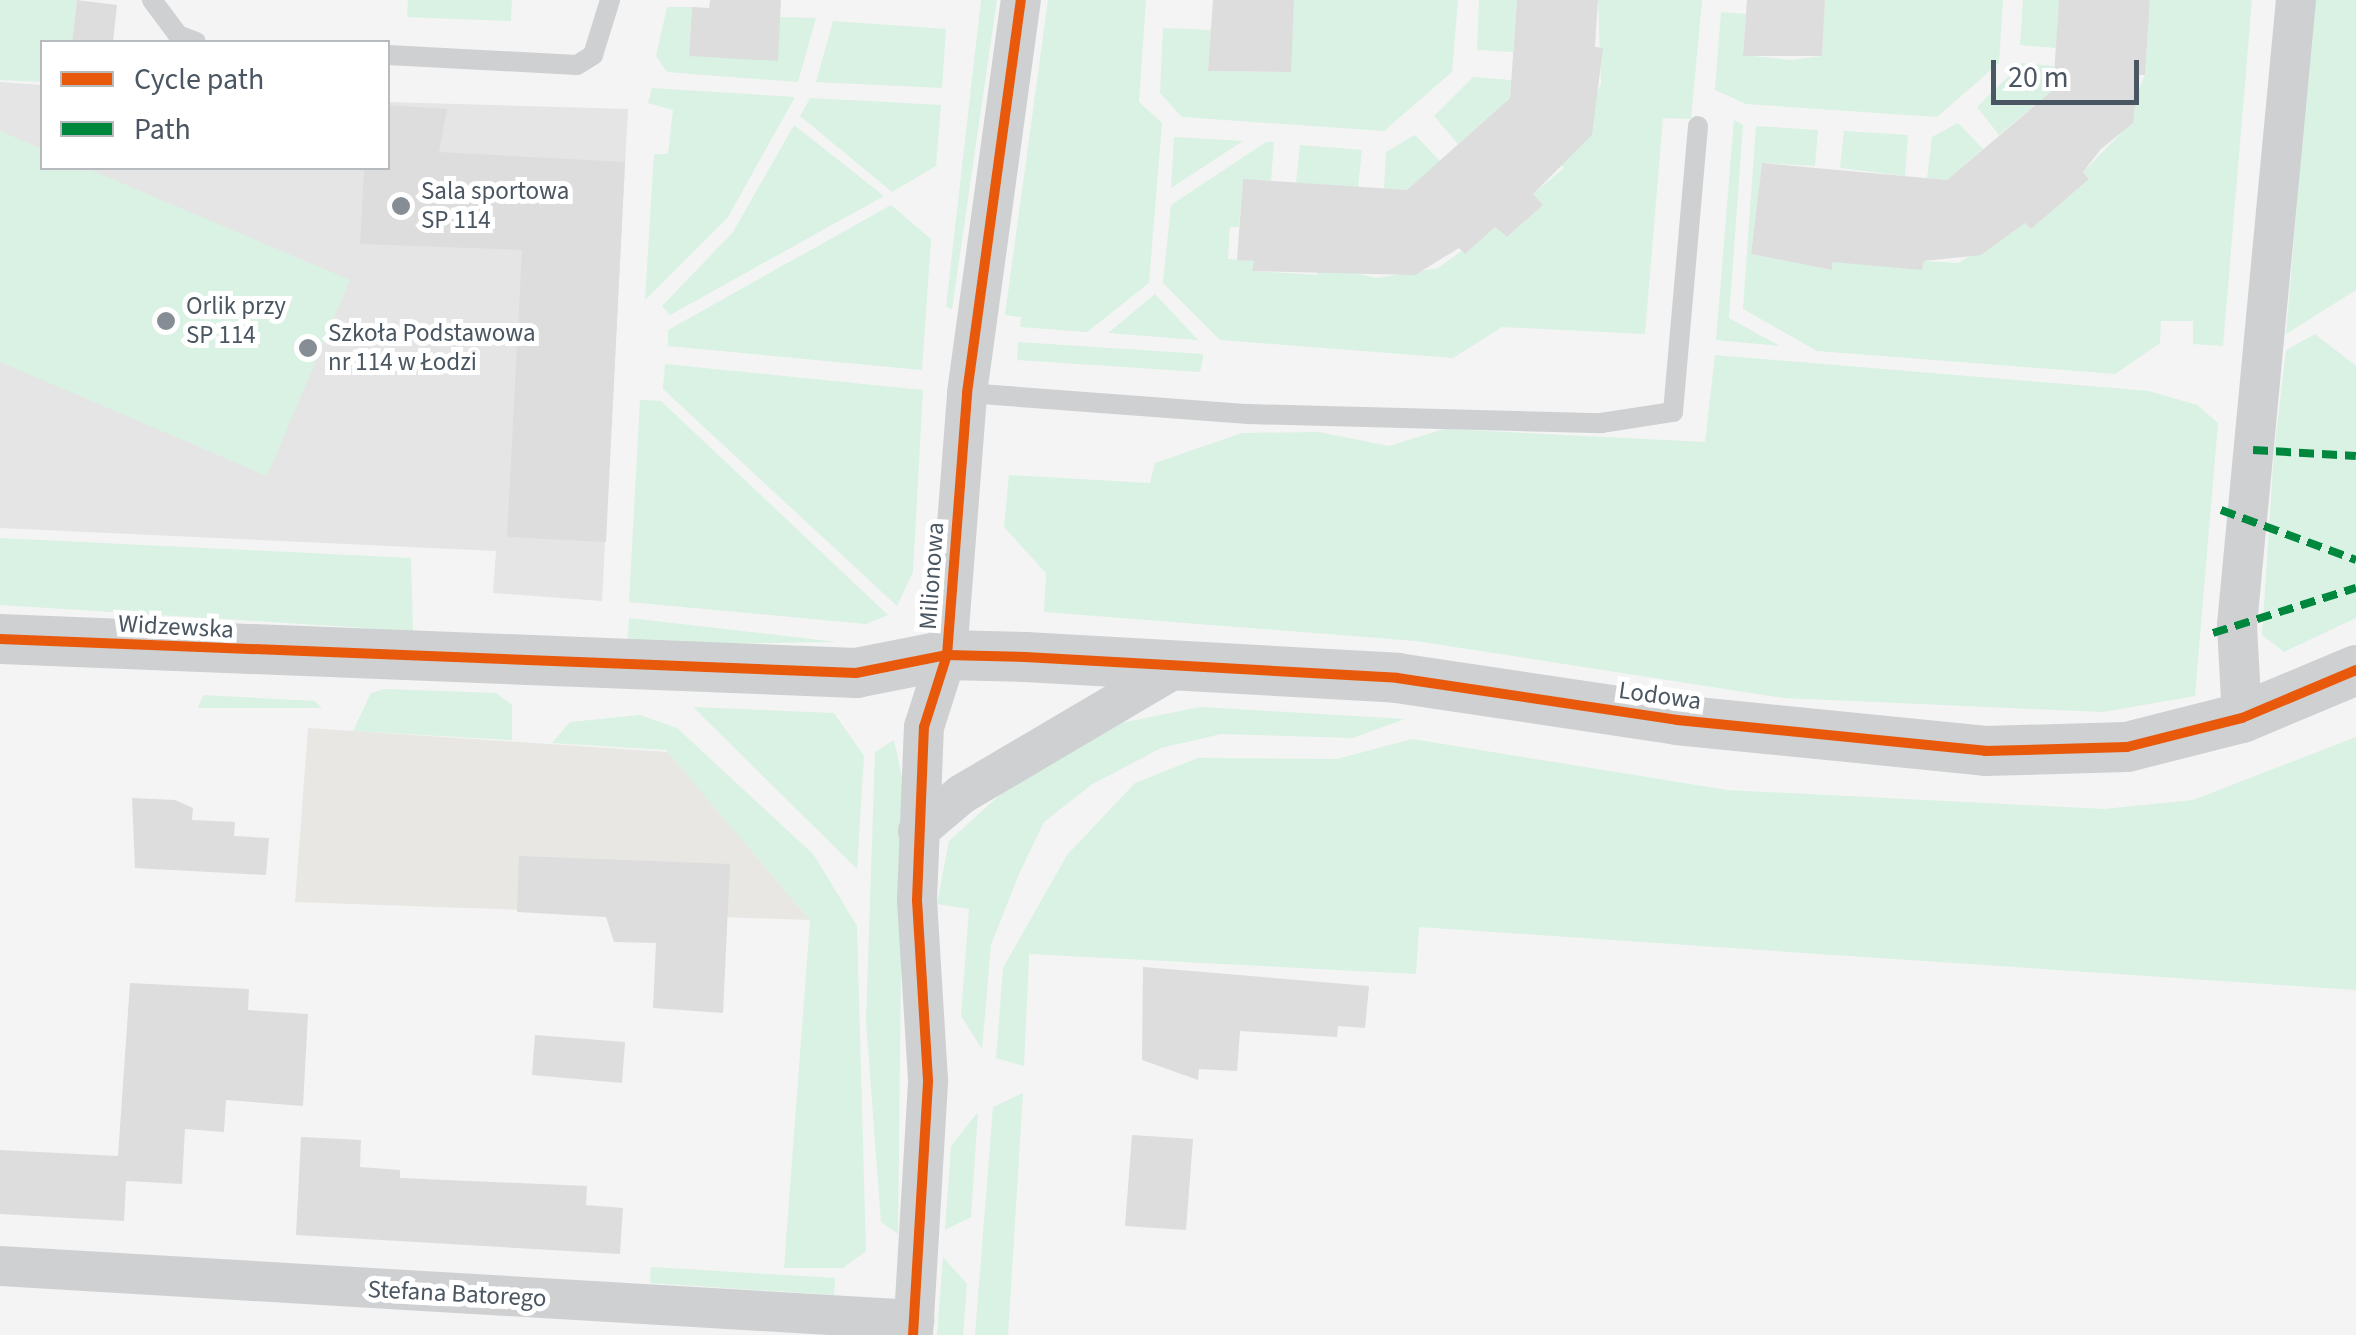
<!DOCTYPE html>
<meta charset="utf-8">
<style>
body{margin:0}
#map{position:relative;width:2356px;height:1335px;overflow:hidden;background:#f4f4f4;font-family:"Source Sans 3",sans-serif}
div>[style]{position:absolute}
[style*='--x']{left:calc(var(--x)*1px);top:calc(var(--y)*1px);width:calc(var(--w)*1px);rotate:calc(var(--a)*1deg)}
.commercial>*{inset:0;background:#e8e7e3}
.education>*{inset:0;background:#e6e5e6}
.green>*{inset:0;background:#d9f2e3}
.building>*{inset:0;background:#ddddde}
.service>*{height:20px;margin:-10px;padding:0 10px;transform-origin:10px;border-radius:10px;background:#ced0d2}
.minor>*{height:40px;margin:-20px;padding:0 20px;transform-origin:20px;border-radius:20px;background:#ced0d2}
.tertiary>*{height:50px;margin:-25px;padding:0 25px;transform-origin:25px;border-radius:25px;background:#ced0d2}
.quiet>*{height:8px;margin-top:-4px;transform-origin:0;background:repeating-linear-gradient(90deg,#00873e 0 15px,transparent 0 23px)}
.cycleway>*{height:10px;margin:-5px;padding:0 5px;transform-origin:5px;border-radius:5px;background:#e8590c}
.dots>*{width:28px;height:28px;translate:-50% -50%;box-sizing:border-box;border:5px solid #fff;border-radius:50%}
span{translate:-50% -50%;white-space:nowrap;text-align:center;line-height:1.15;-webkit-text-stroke:10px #fff;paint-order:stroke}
.poi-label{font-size:25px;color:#4a5661}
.left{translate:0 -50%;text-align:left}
.street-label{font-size:25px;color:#4a5661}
.legend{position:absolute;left:40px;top:40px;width:350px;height:130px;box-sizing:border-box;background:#fff;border:2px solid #b7bbc0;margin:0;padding:12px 18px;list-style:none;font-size:30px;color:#4a5661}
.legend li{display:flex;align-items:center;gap:20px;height:50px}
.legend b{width:50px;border:2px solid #b7bbc0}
.scale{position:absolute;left:1991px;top:60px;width:148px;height:45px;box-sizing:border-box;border:5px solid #4a5661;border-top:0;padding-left:12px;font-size:30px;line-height:35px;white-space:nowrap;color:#4a5661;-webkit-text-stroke:8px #fff;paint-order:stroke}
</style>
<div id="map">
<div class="commercial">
<div style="clip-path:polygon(308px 728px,668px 752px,810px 920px,295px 902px)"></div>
</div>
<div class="education">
<div style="clip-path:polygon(0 82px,42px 85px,42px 168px,388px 168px,388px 102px,628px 109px,602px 601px,493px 593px,496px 551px,0 528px)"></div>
</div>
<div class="green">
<div style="clip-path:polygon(0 0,77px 0,72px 42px,42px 42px,42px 82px,0 80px)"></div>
<div style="clip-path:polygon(408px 0,512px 0,511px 21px,407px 17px)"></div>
<div style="clip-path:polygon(981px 0,997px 0,952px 309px,946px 307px)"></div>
<div style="clip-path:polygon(1048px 0,1146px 0,1139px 102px,1162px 123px,1149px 283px,1087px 332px,1020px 327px,1021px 317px,1005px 315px)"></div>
<div style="clip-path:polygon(1294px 0,1458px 0,1452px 72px,1384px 131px,1182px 117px,1160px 93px,1163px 28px,1211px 30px,1208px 71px,1290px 72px)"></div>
<div style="clip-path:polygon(1479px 0,1517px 0,1513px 52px,1477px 50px)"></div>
<div style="clip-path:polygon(1598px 0,1702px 0,1691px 119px,1663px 118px,1645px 334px,1502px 327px,1453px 358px,1220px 340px,1163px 283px,1171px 205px,1266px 142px,1274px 142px,1271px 181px,1243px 180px,1239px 227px,1230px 227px,1228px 259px,1254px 261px,1253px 271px,1317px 275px,1318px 264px,1376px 278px,1438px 268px,1495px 227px,1507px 237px,1543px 205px,1533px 194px,1564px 168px,1558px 161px,1601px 84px)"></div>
<div style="clip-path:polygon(1825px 0,2003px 0,1999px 63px,1937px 117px,1746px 104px,1715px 90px,1721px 12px,1746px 14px,1743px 55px,1791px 60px,1822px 56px)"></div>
<div style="clip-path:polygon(2023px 0,2059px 0,2056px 48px,2020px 45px)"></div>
<div style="clip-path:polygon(2150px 0,2252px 0,2223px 346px,2193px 344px,2193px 321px,2161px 321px,2160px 343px,2115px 374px,1817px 351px,1743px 309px,1756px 126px,1818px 130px,1815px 166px,1762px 163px,1751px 254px,1832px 270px,1832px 260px,1922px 269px,1924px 261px,1958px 263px,2025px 223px,2031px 229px,2089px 179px,2083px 172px,2124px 130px,2145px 74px)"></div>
<div style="clip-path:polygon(2314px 0,2356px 0,2356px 290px,2286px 334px)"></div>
<div style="clip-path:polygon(667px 7px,692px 7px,689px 55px,780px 17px,816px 18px,798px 82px,667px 72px,656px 56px)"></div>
<div style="clip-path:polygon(833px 21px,946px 29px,942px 88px,816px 82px)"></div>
<div style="clip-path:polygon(2022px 63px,2055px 66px,2053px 90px,1999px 135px,1977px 107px)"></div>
<div style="clip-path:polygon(1473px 77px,1511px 80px,1510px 98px,1458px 144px,1434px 116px)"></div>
<div style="clip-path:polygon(652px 88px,795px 97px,728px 217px,645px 300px,654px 154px,668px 154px,673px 110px,648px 103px)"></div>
<div style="clip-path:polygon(810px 98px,941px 105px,936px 166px,892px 192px,800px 116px)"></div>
<div style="clip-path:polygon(1734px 120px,1743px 125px,1729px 318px,1780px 346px,1716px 340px)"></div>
<div style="clip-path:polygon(1958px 123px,1983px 149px,1947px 180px,1927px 178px,1932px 137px)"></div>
<div style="clip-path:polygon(794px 125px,884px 196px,670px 315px,662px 306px,733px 232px)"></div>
<div style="clip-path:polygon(0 131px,42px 149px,42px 168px,86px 168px,350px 280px,267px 476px,0 362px)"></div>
<div style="clip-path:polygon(1844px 131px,1908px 135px,1905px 176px,1840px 168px)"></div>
<div style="clip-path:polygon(1415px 135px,1440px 161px,1407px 190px,1384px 189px,1386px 152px)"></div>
<div style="clip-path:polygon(1174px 137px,1243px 141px,1171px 188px)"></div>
<div style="clip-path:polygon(1300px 145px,1362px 150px,1358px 187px,1296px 183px)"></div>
<div style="clip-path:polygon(891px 205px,931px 239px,922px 370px,668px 346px,668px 330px)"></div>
<div style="clip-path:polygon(1155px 294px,1198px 340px,1108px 333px)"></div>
<div style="clip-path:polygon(2315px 334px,2356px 366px,2356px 618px,2284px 652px,2262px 635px,2274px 451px,2286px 350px)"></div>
<div style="clip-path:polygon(1018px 342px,1203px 354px,1203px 358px,1200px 372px,1017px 360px)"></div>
<div style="clip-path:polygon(1715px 355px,2149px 391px,2197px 405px,2218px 423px,2195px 696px,2103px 712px,1784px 698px,1416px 641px,1044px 612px,1046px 573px,1004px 527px,1009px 475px,1150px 483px,1155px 463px,1242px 433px,1319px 432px,1389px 446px,1444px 429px,1705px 442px)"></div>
<div style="clip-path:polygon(665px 364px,923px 390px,913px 572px,897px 606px,663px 389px)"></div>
<div style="clip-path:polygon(640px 400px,661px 401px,888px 615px,866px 624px,629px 602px)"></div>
<div style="clip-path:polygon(0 538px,411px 558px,413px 631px,0 605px)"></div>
<div style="clip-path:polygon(629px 618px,837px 642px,627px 645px)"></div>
<div style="clip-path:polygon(385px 689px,496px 693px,512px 705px,512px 740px,353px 731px,371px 693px)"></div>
<div style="clip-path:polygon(203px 695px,315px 701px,322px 708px,198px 708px)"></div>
<div style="clip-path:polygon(693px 707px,834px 713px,864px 756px,857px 869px)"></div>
<div style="clip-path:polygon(1200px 707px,1405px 719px,1353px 738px,1221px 734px,1161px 748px,1091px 785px,1044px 822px,1019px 874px,991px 945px,982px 1049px,961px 1016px,969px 909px,937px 904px,949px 841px,1005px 790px,1121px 723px)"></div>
<div style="clip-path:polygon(640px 715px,677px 728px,814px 855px,857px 926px,866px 1251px,843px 1268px,784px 1268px,810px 920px,666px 750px,552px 743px,570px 722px)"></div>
<div style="clip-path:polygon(2356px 737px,2356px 990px,1419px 927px,1416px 974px,1029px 954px,1024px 1066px,996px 1058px,1003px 968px,1067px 855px,1135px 783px,1198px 758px,1337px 759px,1412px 739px,1727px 790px,2104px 809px,2193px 800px)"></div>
<div style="clip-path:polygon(894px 740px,903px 782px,898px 1234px,881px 1222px,866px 1021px,875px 752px)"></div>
<div style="clip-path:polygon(1023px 1093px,1008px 1335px,975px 1335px,993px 1107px)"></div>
<div style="clip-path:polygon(978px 1112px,971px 1217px,945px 1230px,951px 1146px)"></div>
<div style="clip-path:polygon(943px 1257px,967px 1284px,963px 1335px,937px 1335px)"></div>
<div style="clip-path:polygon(651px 1267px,835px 1278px,834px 1295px,650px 1283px)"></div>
</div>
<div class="building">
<div style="clip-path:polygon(77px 0,117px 5px,113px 42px,72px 42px)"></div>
<div style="clip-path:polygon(710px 0,781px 0,778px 61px,689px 56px,692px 7px,709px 8px)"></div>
<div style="clip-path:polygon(1213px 0,1294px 0,1291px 72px,1208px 71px)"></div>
<div style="clip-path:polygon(1517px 0,1598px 0,1595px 47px,1603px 48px,1592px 135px,1533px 194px,1543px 205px,1507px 237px,1495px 227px,1465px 254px,1459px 248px,1415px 275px,1252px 271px,1254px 261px,1237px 260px,1243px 179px,1407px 190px,1510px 98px)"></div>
<div style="clip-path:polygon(1747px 0,1825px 0,1822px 56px,1743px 56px)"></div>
<div style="clip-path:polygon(2059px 0,2150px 0,2145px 75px,2138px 75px,2133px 123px,2101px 149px,2083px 172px,2089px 179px,2031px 229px,2025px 223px,1981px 255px,1924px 261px,1922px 270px,1832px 262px,1832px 270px,1751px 254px,1762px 163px,1947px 180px,2053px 90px)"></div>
<div style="clip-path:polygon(388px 105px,447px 109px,439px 152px,625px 162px,606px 542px,507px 537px,522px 250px,360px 244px,364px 168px,388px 168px)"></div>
<div style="clip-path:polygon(132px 798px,175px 800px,193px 808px,192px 820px,235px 822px,234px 836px,269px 838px,266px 875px,135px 868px)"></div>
<div style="clip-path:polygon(519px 856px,730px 864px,723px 1013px,653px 1008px,656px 943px,614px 942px,606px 917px,517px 912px)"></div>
<div style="clip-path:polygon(1143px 967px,1369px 986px,1365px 1028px,1338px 1026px,1337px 1037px,1240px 1031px,1237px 1071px,1199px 1069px,1198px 1080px,1142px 1060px)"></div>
<div style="clip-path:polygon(130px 983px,249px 989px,248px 1010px,308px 1014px,303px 1106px,226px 1100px,224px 1132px,185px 1129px,182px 1184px,126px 1181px,124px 1221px,0 1214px,0 1150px,118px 1156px)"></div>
<div style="clip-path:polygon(535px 1035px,625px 1042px,622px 1083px,532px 1075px)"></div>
<div style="clip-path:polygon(1132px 1135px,1193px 1139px,1186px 1230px,1125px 1226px)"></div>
<div style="clip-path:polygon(301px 1137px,361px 1140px,360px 1167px,400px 1170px,400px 1178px,587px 1186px,586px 1205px,623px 1208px,620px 1254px,296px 1235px)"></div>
</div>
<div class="service">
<div style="--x:152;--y:0;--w:44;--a:53.4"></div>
<div style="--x:178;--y:35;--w:19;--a:21"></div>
<div style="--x:388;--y:55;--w:189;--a:3"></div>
<div style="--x:577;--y:65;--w:19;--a:-32"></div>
<div style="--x:593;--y:55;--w:58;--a:-72.8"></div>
<div style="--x:967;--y:393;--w:282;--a:4.3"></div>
<div style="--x:1248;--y:414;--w:353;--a:1.5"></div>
<div style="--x:1601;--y:423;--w:73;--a:-8.7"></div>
<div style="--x:1673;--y:412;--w:287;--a:-85"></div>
</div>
<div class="minor">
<div style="--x:2242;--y:718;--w:93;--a:-93.1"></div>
<div style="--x:2237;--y:625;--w:628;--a:-84.61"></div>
<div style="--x:918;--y:831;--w:57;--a:-40.1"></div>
<div style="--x:962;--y:794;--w:252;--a:-30.5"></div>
<div style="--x:0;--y:1266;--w:916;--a:3.38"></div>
<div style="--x:913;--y:1335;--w:255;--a:-86.6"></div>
<div style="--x:928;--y:1080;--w:180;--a:-93.5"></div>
<div style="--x:917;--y:900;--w:173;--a:-87.7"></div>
<div style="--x:924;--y:727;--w:76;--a:-72.3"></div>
<div style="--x:947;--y:655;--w:263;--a:-85.6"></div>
<div style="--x:967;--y:393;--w:397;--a:-82.2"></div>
</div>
<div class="tertiary">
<div style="--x:0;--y:639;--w:857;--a:2.27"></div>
<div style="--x:856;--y:673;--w:93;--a:-11.2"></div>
<div style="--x:947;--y:655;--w:78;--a:1.5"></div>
<div style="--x:1025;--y:657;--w:373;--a:3.2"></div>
<div style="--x:1397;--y:678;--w:283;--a:8.5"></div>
<div style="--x:1677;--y:720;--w:310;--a:5.7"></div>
<div style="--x:1985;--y:751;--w:142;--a:-1.6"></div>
<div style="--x:2127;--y:747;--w:119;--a:-14.2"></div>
<div style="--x:2242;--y:718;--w:124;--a:-22.8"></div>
</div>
<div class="quiet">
<div style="--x:2253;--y:450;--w:103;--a:3.3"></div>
<div style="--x:2221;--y:510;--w:144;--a:20.3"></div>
<div style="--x:2213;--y:633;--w:150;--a:-17.5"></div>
</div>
<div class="cycleway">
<div style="--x:0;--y:639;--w:857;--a:2.27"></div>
<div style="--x:856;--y:673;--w:93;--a:-11.2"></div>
<div style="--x:947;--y:655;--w:78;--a:1.5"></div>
<div style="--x:1025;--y:657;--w:373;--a:3.2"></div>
<div style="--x:1397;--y:678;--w:283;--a:8.5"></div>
<div style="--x:1677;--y:720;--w:310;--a:5.7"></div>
<div style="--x:1985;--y:751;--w:142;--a:-1.6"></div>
<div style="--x:2127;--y:747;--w:119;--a:-14.2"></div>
<div style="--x:2242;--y:718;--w:124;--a:-22.8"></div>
<div style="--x:913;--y:1335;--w:255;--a:-86.6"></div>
<div style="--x:928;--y:1080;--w:180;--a:-93.5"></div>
<div style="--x:917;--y:900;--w:173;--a:-87.7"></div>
<div style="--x:924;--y:727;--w:76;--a:-72.3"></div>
<div style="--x:947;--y:655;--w:263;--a:-85.6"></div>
<div style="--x:967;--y:393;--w:397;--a:-82.2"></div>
</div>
<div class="dots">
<div style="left:401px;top:206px;background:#868d94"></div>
<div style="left:166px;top:321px;background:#868d94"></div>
<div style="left:308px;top:348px;background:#868d94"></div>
</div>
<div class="poi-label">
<span class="left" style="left:421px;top:206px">Sala sportowa<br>SP 114</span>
<span class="left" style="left:186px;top:321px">Orlik przy<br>SP 114</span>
<span class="left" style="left:328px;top:348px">Szkoła Podstawowa<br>nr 114 w Łodzi</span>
</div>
<div class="street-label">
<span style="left:932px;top:576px;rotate:-86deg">Milionowa</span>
<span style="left:176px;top:627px;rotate:3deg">Widzewska</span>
<span style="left:1660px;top:696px;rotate:8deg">Lodowa</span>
<span style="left:457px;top:1294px;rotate:3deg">Stefana Batorego</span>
</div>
<ul class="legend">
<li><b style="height:12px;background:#e8590c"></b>Cycle path</li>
<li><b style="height:12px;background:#00873e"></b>Path</li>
</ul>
<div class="scale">20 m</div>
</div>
